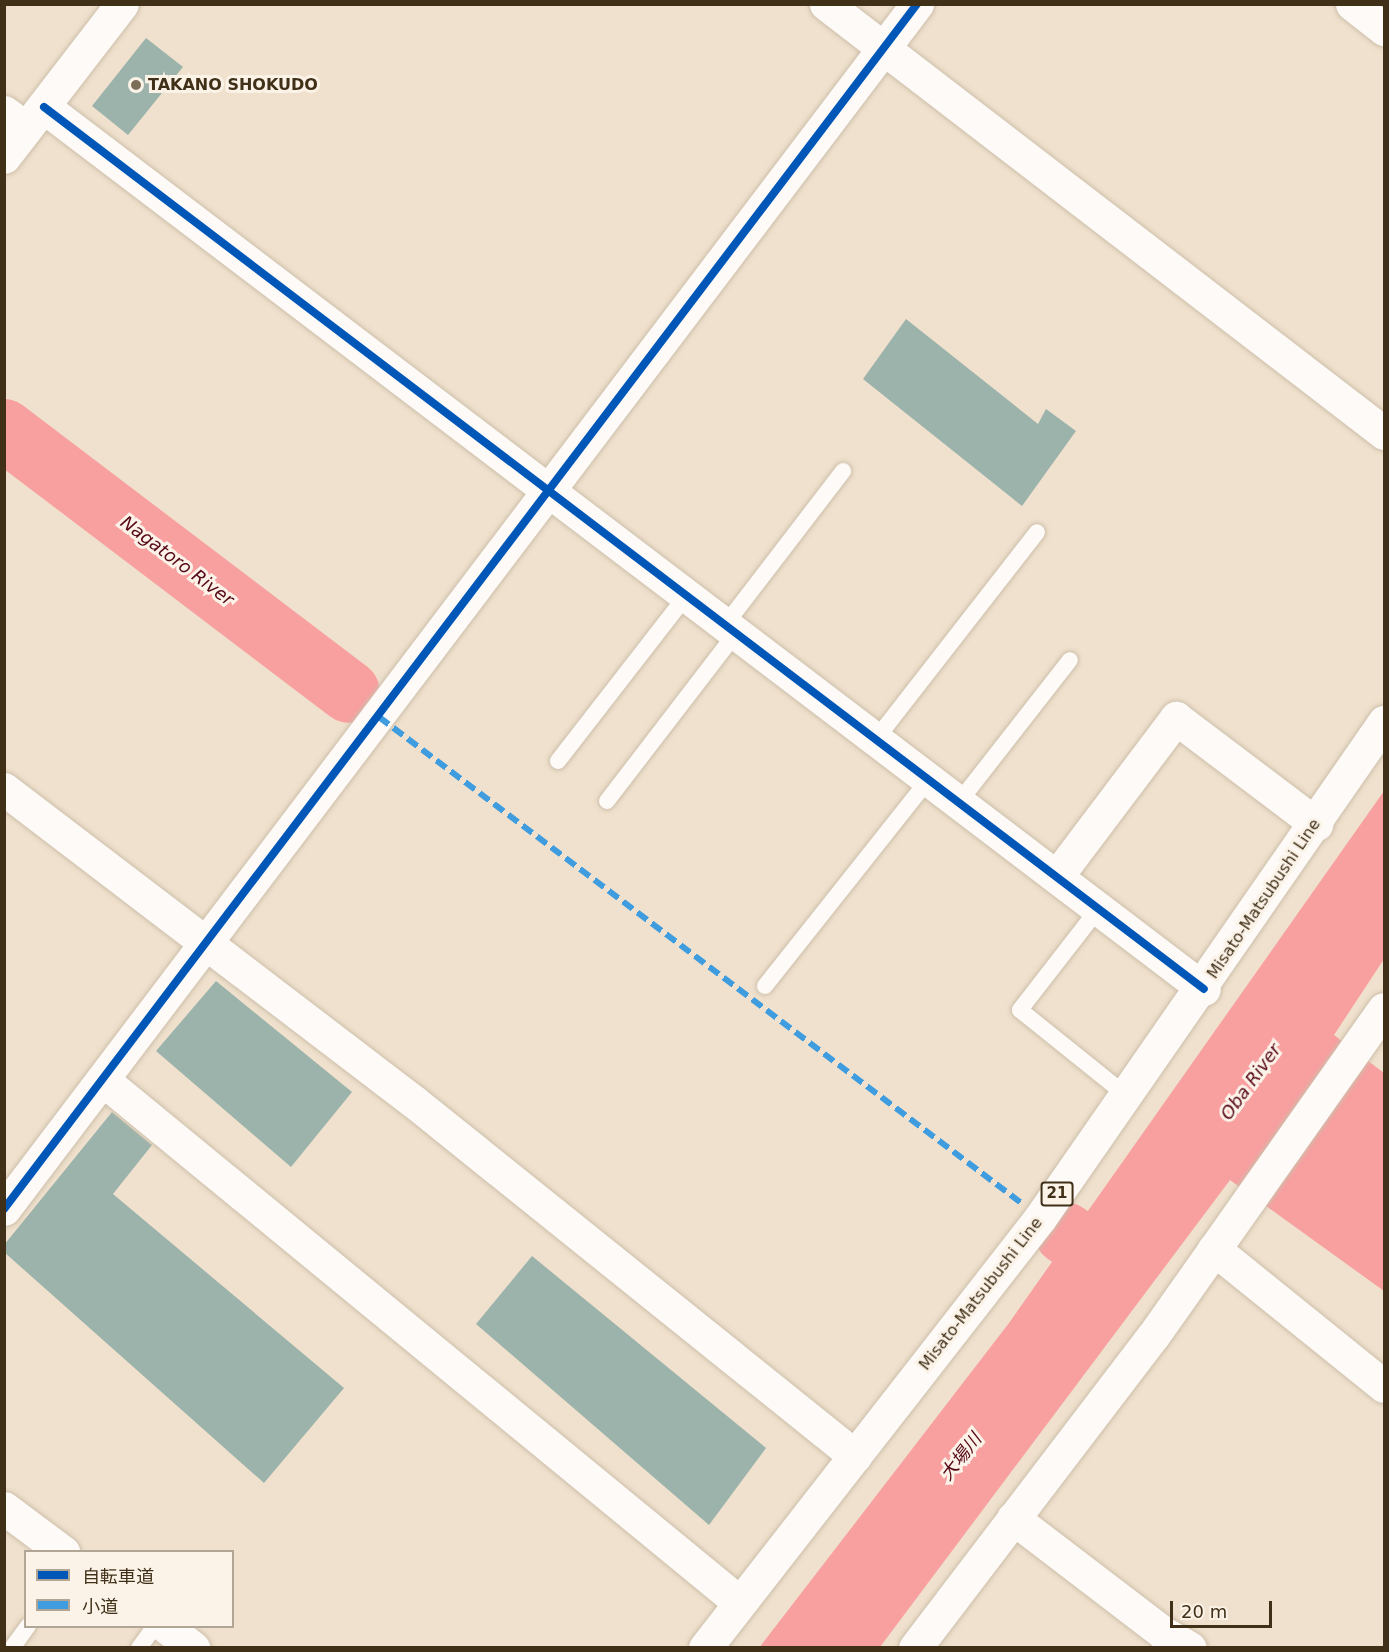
<!DOCTYPE html>
<meta charset="utf-8">
<style>
body{margin:0}
#map{position:relative;width:1389px;height:1652px;overflow:hidden;background:#efe1cd;font-family:"DejaVu Sans","Noto Sans JP",sans-serif}
div>[style]{position:absolute}
[style*='--x']{left:calc(var(--x)*1px);top:calc(var(--y)*1px);width:calc(var(--w)*1px);rotate:calc(var(--a)*1deg)}
.water>*{inset:0;background:#f89fa0}
.river>*{height:62px;margin:-31px;padding:0 31px;transform-origin:31px;border-radius:31px;background:#f89fa0}
.building>*{inset:0;background:#9cb3ab}
.roads{filter:drop-shadow(0 0 2px #cdbfaa) drop-shadow(0 0 2px #cdbfaa)}
.service>*{height:16px;margin:-8px;padding:0 8px;transform-origin:8px;border-radius:8px;background:#fdfaf8}
.minor>*{height:33px;margin:-16.5px;padding:0 16.5px;transform-origin:16.5px;border-radius:16.5px;background:#fdfaf8}
.tertiary>*{height:33px;margin:-16.5px;padding:0 16.5px;transform-origin:16.5px;border-radius:16.5px;background:#fdfaf8}
.primary>*{height:33px;margin:-16.5px;padding:0 16.5px;transform-origin:16.5px;border-radius:16.5px;background:#fdfaf8}
.quiet>*{height:6px;margin-top:-3px;transform-origin:0;background:repeating-linear-gradient(90deg,#3f9ddf 0 12px,transparent 0 18px)}
.cycleway>*{height:8px;margin:-4px;padding:0 4px;transform-origin:4px;border-radius:4px;background:#0057b8}
.dots>*{width:16px;height:16px;translate:-50% -50%;box-sizing:border-box;border:3px solid #fcf3e8;border-radius:50%}
span{translate:-50% -50%;white-space:nowrap;text-align:center;line-height:1.15;-webkit-text-stroke:6px #fcf3e8;paint-order:stroke}
.shield-label span{padding:2px 4px;background:#fcf3e8;border:2px solid;border-radius:4px;-webkit-text-stroke-width:0}
.shield-label{font-size:15px;color:#403018;font-weight:700}
.poi-label{font-size:16px;color:#403018;font-weight:700}
.left{translate:0 -50%;text-align:left}
.street-label{font-size:16px;color:#403018}
.water-label{font-size:18px;color:#560919;font-style:italic}
.frame{position:absolute;inset:0;border:6px solid #403018;pointer-events:none}
.legend{position:absolute;left:24px;top:1550px;width:210px;height:78px;box-sizing:border-box;background:#fcf3e8;border:2px solid #b1a595;margin:0;padding:8px 10px;list-style:none;font-size:18px;color:#403018}
.legend li{display:flex;align-items:center;gap:12px;height:30px}
.legend b{width:30px;border:2px solid #b1a595}
.scale{position:absolute;left:1170px;top:1601px;width:102px;height:27px;box-sizing:border-box;border:3px solid #403018;border-top:0;padding-left:8px;font-size:18px;line-height:21px;white-space:nowrap;color:#403018;-webkit-text-stroke:4px #fcf3e8;paint-order:stroke}
</style>
<div id="map">
<div class="water">
<div style="clip-path:polygon(1384px 791px,1384px 959px,1334px 1035px,1384px 1073px,1384px 1291px,1230px 1180px,880px 1647px,759px 1648px,1009px 1323px)"></div>
</div>
<div class="river">
<div style="--x:4;--y:430;--w:433;--a:37.2"></div>
<div style="--x:1065;--y:1233;--w:56;--a:36.3"></div>
</div>
<div class="building">
<div style="clip-path:polygon(146px 38px,183px 67px,128px 135px,92px 106px)"></div>
<div style="clip-path:polygon(906px 319px,1038px 424px,1046px 409px,1076px 431px,1022px 506px,863px 379px)"></div>
<div style="clip-path:polygon(216px 981px,352px 1092px,291px 1167px,156px 1051px)"></div>
<div style="clip-path:polygon(112px 1112px,152px 1145px,113px 1194px,344px 1388px,264px 1483px,4px 1252px,4px 1245px)"></div>
<div style="clip-path:polygon(532px 1256px,766px 1448px,709px 1525px,476px 1324px)"></div>
</div>
<div class="roads">
<div class="service">
<div style="--x:725;--y:625;--w:194;--a:-52.5"></div>
<div style="--x:876;--y:739;--w:262;--a:-52.1"></div>
<div style="--x:558;--y:761;--w:209;--a:-52.2"></div>
<div style="--x:607;--y:801;--w:212;--a:-52.5"></div>
<div style="--x:959;--y:802;--w:180;--a:-52"></div>
<div style="--x:1099;--y:908;--w:129;--a:127.8"></div>
<div style="--x:1020;--y:1010;--w:137;--a:38.8"></div>
<div style="--x:765;--y:986;--w:263;--a:-51.6"></div>
<div style="--x:12;--y:1648;--w:27;--a:-54"></div>
<div style="--x:139;--y:1648;--w:27;--a:-54"></div>
</div>
<div class="minor">
<div style="--x:826;--y:4;--w:704;--a:37.55"></div>
<div style="--x:1352;--y:4;--w:41;--a:38"></div>
<div style="--x:44;--y:107;--w:1457;--a:37.25"></div>
<div style="--x:4;--y:112;--w:27;--a:36"></div>
<div style="--x:1057;--y:876;--w:198;--a:-53"></div>
<div style="--x:1176;--y:718;--w:176;--a:37.1"></div>
<div style="--x:103;--y:1080;--w:823;--a:39.38"></div>
<div style="--x:4;--y:1209;--w:1512;--a:-52.85"></div>
<div style="--x:1214;--y:1249;--w:218;--a:38.9"></div>
<div style="--x:4;--y:1508;--w:74;--a:36.7"></div>
<div style="--x:1013;--y:1518;--w:188;--a:37.4"></div>
<div style="--x:1162;--y:1632;--w:32;--a:30"></div>
<div style="--x:165;--y:1626;--w:36;--a:38"></div>
<div style="--x:915;--y:1648;--w:392;--a:-52.7"></div>
<div style="--x:1153;--y:1336;--w:400;--a:-54.8"></div>
</div>
<div class="tertiary">
<div style="--x:4;--y:157;--w:193;--a:-52.4"></div>
<div style="--x:4;--y:789;--w:514;--a:37.34"></div>
<div style="--x:413;--y:1101;--w:567;--a:38.77"></div>
</div>
<div class="primary">
<div style="--x:705;--y:1648;--w:545;--a:-52.08"></div>
<div style="--x:1040;--y:1218;--w:604;--a:-55.26"></div>
</div>
</div>
<div class="quiet">
<div style="--x:379;--y:717;--w:809;--a:37.11"></div>
</div>
<div class="cycleway">
<div style="--x:44;--y:107;--w:1457;--a:37.25"></div>
<div style="--x:4;--y:1209;--w:1512;--a:-52.85"></div>
</div>
<div class="dots">
<div style="left:136px;top:85px;background:#7d6e57"></div>
</div>
<div class="shield-label">
<span style="left:1057px;top:1194px">21</span>
</div>
<div class="poi-label">
<span class="left" style="left:148px;top:85px">TAKANO SHOKUDO</span>
</div>
<div class="street-label">
<span style="left:1264px;top:899px;rotate:-56deg">Misato-Matsubushi Line</span>
<span style="left:981px;top:1294px;rotate:-52deg">Misato-Matsubushi Line</span>
</div>
<div class="water-label">
<span style="left:177px;top:561px;rotate:37deg">Nagatoro River</span>
<span style="left:1251px;top:1082px;rotate:-54deg">Oba River</span>
<span style="left:961px;top:1457px;rotate:-52deg">大場川</span>
</div>
<div class="frame"></div>
<ul class="legend">
<li><b style="height:8px;background:#0057b8"></b>自転車道</li>
<li><b style="height:8px;background:#3f9ddf"></b>小道</li>
</ul>
<div class="scale">20 m</div>
</div>
